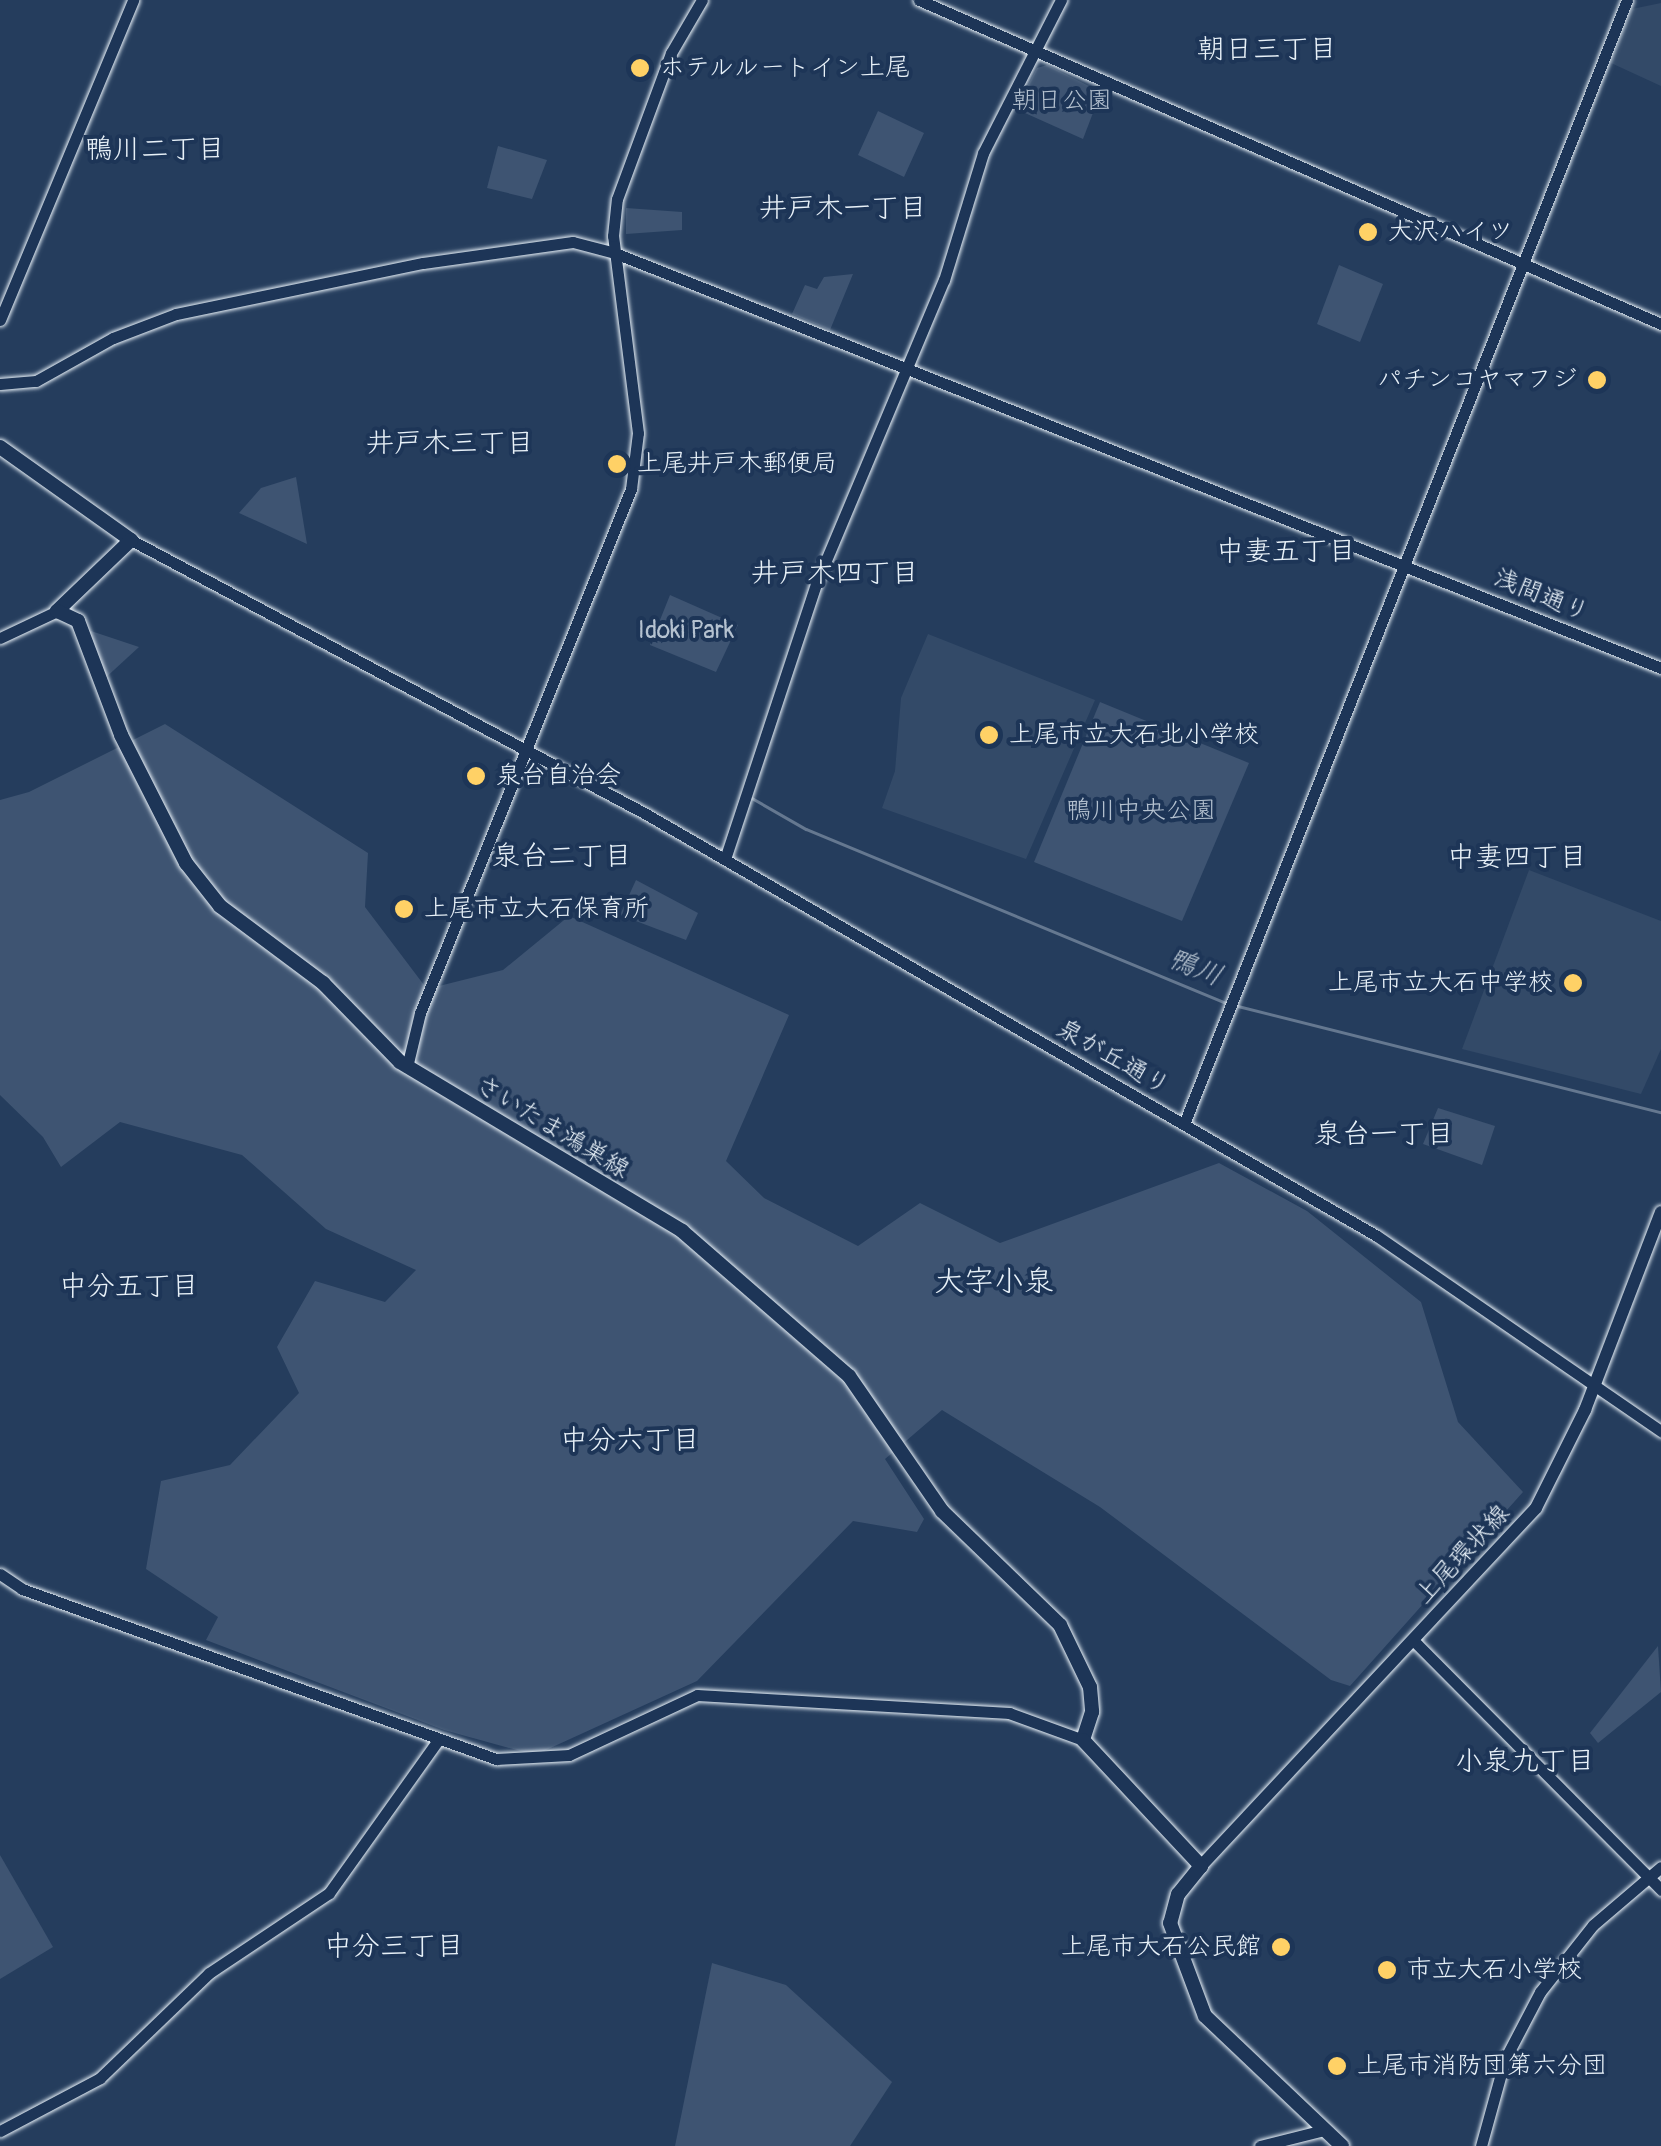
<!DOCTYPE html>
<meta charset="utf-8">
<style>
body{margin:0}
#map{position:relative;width:1661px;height:2146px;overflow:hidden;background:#253d5d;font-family:Pangolin,"Klee One",sans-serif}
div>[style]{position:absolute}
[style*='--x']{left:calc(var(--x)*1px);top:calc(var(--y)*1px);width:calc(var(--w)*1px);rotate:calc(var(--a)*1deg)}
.built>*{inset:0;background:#334a68}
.green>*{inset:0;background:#3e5472}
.stream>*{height:2.5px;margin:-1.25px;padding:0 1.25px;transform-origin:1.25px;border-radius:1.25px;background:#657890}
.roads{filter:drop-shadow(0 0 2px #e8f1f8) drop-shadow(0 0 2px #e8f1f8)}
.tertiary>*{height:11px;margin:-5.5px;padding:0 5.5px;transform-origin:5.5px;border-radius:5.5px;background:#1d3557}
.secondary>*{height:12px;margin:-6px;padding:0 6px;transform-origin:6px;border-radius:6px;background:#1d3557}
.primary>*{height:14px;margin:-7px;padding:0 7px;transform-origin:7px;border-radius:7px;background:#1d3557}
.dots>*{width:28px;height:28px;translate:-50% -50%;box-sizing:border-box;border:5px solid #1d3557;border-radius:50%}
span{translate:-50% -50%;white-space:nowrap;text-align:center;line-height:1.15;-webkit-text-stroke:8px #1d3557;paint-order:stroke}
.poi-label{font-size:25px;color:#e8f1f8}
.left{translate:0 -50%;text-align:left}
.right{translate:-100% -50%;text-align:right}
.park-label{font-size:25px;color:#b5c2d0}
.street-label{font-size:25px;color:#e8f1f8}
.neighbourhood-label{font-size:28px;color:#e8f1f8}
.water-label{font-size:28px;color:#b4c1ce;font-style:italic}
.quarter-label{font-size:30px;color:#e8f1f8}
</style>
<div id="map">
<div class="built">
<div style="clip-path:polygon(1661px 3px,1661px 86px,1611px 63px,1632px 9px)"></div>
<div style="clip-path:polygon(928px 634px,1095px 700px,1026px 859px,882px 808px,895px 771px,901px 698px)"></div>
<div style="clip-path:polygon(1529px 870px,1661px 921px,1661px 1049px,1641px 1094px,1462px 1049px)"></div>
</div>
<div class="green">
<div style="clip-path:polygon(1047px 65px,1101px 92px,1083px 139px,1016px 109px,1037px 68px)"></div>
<div style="clip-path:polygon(878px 111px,924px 133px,904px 177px,858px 155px)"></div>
<div style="clip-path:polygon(498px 146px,547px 160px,532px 199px,487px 188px)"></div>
<div style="clip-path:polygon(626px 208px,682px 212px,682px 230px,626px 234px)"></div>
<div style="clip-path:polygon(1339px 265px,1383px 284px,1360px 342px,1317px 324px)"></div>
<div style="clip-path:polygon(853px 274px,830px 330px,792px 314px,805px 285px,817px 289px,824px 277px)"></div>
<div style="clip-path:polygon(296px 477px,307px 544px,239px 513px,261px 488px)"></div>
<div style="clip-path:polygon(670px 595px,738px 625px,716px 672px,650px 645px)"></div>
<div style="clip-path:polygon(82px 628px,139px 647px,102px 681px)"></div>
<div style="clip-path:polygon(1100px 702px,1249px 763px,1182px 921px,1034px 862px)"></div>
<div style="clip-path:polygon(165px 724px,368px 853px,365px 907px,427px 989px,503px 970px,569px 916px,789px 1015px,726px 1161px,764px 1198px,858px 1246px,920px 1203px,1000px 1243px,1219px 1163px,1307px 1211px,1421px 1302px,1458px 1422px,1523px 1492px,1350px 1686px,1331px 1680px,1100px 1507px,942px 1410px,885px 1459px,924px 1519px,917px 1532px,853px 1521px,697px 1681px,535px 1755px,444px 1730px,206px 1640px,218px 1617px,146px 1569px,161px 1481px,230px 1465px,299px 1393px,277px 1347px,315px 1281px,385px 1302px,416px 1270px,326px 1229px,242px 1155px,120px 1122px,61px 1167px,43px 1137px,0 1095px,0 800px,29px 792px)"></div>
<div style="clip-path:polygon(636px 880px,698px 913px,686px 940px,620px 915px)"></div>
<div style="clip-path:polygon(1438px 1108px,1495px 1126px,1482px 1165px,1423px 1144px)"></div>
<div style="clip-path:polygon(1658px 1646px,1661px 1692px,1598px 1743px,1590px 1733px)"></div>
<div style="clip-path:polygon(0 1855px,53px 1947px,0 1979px)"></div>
<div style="clip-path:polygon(712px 1963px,786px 1985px,892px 2082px,850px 2146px,675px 2146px)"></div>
</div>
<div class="stream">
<div style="--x:752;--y:798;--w:62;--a:29.9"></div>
<div style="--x:806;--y:829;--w:456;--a:22.5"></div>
<div style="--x:1234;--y:1005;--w:440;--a:14.1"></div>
</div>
<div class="roads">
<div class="tertiary">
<div style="--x:919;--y:0;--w:810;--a:23.59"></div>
<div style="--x:0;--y:320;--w:347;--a:-67.4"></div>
<div style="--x:0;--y:384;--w:36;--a:-5"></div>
<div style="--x:36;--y:381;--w:88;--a:-29.2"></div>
<div style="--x:113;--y:338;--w:67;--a:-20.9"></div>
<div style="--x:176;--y:314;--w:252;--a:-11.7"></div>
<div style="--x:423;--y:263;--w:151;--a:-8"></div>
<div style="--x:573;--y:242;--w:43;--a:14.7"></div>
<div style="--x:615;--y:253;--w:1125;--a:21.64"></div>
<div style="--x:131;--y:540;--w:583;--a:28.01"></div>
<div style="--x:646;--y:814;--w:844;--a:30"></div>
<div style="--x:1377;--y:1236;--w:345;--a:34.5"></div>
<div style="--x:0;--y:638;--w:63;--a:-25.3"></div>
<div style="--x:725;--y:859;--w:290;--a:-71.7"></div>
<div style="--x:816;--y:584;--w:330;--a:-67.2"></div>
<div style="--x:944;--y:280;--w:133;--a:-72.9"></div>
<div style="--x:983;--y:153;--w:172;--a:-63"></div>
<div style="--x:407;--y:1067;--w:56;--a:-76.5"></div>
<div style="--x:420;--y:1013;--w:565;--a:-68.07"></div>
<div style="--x:631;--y:489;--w:56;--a:-82.9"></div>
<div style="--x:638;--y:433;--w:199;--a:-97.2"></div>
<div style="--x:613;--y:236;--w:37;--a:-84"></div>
<div style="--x:617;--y:199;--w:156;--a:-69.7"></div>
<div style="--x:671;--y:53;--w:61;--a:-59.7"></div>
<div style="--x:1184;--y:1124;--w:1208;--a:-68.49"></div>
<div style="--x:0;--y:1574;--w:27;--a:34"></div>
<div style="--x:22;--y:1589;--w:504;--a:19.73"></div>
<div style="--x:496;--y:1759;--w:73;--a:-3.1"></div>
<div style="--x:569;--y:1755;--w:141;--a:-25.1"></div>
<div style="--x:697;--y:1695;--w:313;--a:3.3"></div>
<div style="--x:1009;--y:1713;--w:79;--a:20"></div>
<div style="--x:1414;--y:1641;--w:351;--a:45.2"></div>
<div style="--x:0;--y:2131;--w:113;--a:-27.9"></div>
<div style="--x:100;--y:2078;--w:151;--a:-43.9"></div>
<div style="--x:209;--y:1973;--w:144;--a:-33.7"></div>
<div style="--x:329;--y:1893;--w:188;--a:-54.5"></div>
<div style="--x:1260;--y:2146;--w:66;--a:-14"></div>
<div style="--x:1481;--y:2146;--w:90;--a:-74.6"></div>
<div style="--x:1505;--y:2059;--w:76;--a:-62.4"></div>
<div style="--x:1540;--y:1992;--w:85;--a:-51.7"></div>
<div style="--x:1593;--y:1925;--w:89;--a:-40.5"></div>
</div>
<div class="secondary">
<div style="--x:1201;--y:1866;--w:490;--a:-46.9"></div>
<div style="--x:1536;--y:1508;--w:110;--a:-63.4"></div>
<div style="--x:1585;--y:1410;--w:212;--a:-69"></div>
</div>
<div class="primary">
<div style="--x:0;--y:447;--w:161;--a:35.4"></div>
<div style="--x:131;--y:540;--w:103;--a:136.2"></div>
<div style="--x:57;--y:611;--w:23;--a:25"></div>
<div style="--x:78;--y:621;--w:122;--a:69.3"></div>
<div style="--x:121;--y:735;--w:144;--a:63.1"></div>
<div style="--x:186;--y:863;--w:55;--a:51.7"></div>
<div style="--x:220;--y:906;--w:129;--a:36.8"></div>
<div style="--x:323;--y:983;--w:110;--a:45.7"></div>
<div style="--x:400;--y:1062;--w:329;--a:30.9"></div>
<div style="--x:682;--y:1231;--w:221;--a:41"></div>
<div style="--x:849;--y:1376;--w:164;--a:55.4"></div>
<div style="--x:942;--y:1511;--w:164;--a:44"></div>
<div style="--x:1060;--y:1625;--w:69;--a:64.2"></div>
<div style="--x:1090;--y:1687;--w:25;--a:85"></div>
<div style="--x:1092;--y:1712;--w:29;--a:108"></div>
<div style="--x:1083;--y:1740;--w:173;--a:46.9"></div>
<div style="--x:1201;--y:1866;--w:36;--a:129"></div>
<div style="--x:1178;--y:1894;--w:30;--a:105"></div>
<div style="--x:1170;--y:1923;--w:99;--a:69.4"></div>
<div style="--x:1205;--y:2016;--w:189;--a:43.5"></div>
</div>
</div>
<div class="dots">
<div style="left:640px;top:68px;background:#ffd166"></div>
<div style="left:1368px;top:232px;background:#ffd166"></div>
<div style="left:1597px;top:380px;background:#ffd166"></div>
<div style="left:617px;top:464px;background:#ffd166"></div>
<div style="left:989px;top:735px;background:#ffd166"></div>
<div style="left:476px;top:776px;background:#ffd166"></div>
<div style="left:404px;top:909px;background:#ffd166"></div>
<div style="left:1573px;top:983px;background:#ffd166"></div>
<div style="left:1281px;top:1947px;background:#ffd166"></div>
<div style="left:1387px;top:1970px;background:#ffd166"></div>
<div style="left:1337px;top:2066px;background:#ffd166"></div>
</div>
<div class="poi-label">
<span class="left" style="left:660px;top:68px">ホテルルートイン上尾</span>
<span class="left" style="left:1388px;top:232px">大沢ハイツ</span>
<span class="right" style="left:1577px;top:380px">パチンコヤマフジ</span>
<span class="left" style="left:637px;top:464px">上尾井戸木郵便局</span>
<span class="left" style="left:1009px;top:735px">上尾市立大石北小学校</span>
<span class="left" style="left:496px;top:776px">泉台自治会</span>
<span class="left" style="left:424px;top:909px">上尾市立大石保育所</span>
<span class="right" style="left:1553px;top:983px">上尾市立大石中学校</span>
<span class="right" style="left:1261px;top:1947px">上尾市大石公民館</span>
<span class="left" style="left:1407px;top:1970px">市立大石小学校</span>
<span class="left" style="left:1357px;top:2066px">上尾市消防団第六分団</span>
</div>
<div class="park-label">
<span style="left:1062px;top:101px">朝日公園</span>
<span style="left:686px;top:631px">Idoki Park</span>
<span style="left:1141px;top:811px">鴨川中央公園</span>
</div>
<div class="street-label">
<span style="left:1541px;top:596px;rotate:22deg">浅間通り</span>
<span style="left:1113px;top:1058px;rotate:30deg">泉が丘通り</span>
<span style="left:552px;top:1128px;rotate:31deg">さいたま鴻巣線</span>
<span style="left:1463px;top:1555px;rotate:-47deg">上尾環状線</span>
</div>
<div class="neighbourhood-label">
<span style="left:1267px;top:50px">朝日三丁目</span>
<span style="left:155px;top:150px">鴨川二丁目</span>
<span style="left:843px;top:209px">井戸木一丁目</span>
<span style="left:450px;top:444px">井戸木三丁目</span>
<span style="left:1286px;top:552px">中妻五丁目</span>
<span style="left:835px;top:574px">井戸木四丁目</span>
<span style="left:562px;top:857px">泉台二丁目</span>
<span style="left:1517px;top:858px">中妻四丁目</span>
<span style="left:1384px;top:1135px">泉台一丁目</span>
<span style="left:129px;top:1287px">中分五丁目</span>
<span style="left:630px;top:1441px">中分六丁目</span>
<span style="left:1525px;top:1762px">小泉九丁目</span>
<span style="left:394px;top:1947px">中分三丁目</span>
</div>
<div class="water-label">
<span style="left:1195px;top:968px;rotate:22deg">鴨川</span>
</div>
<div class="quarter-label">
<span style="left:994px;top:1282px">大字小泉</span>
</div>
</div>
